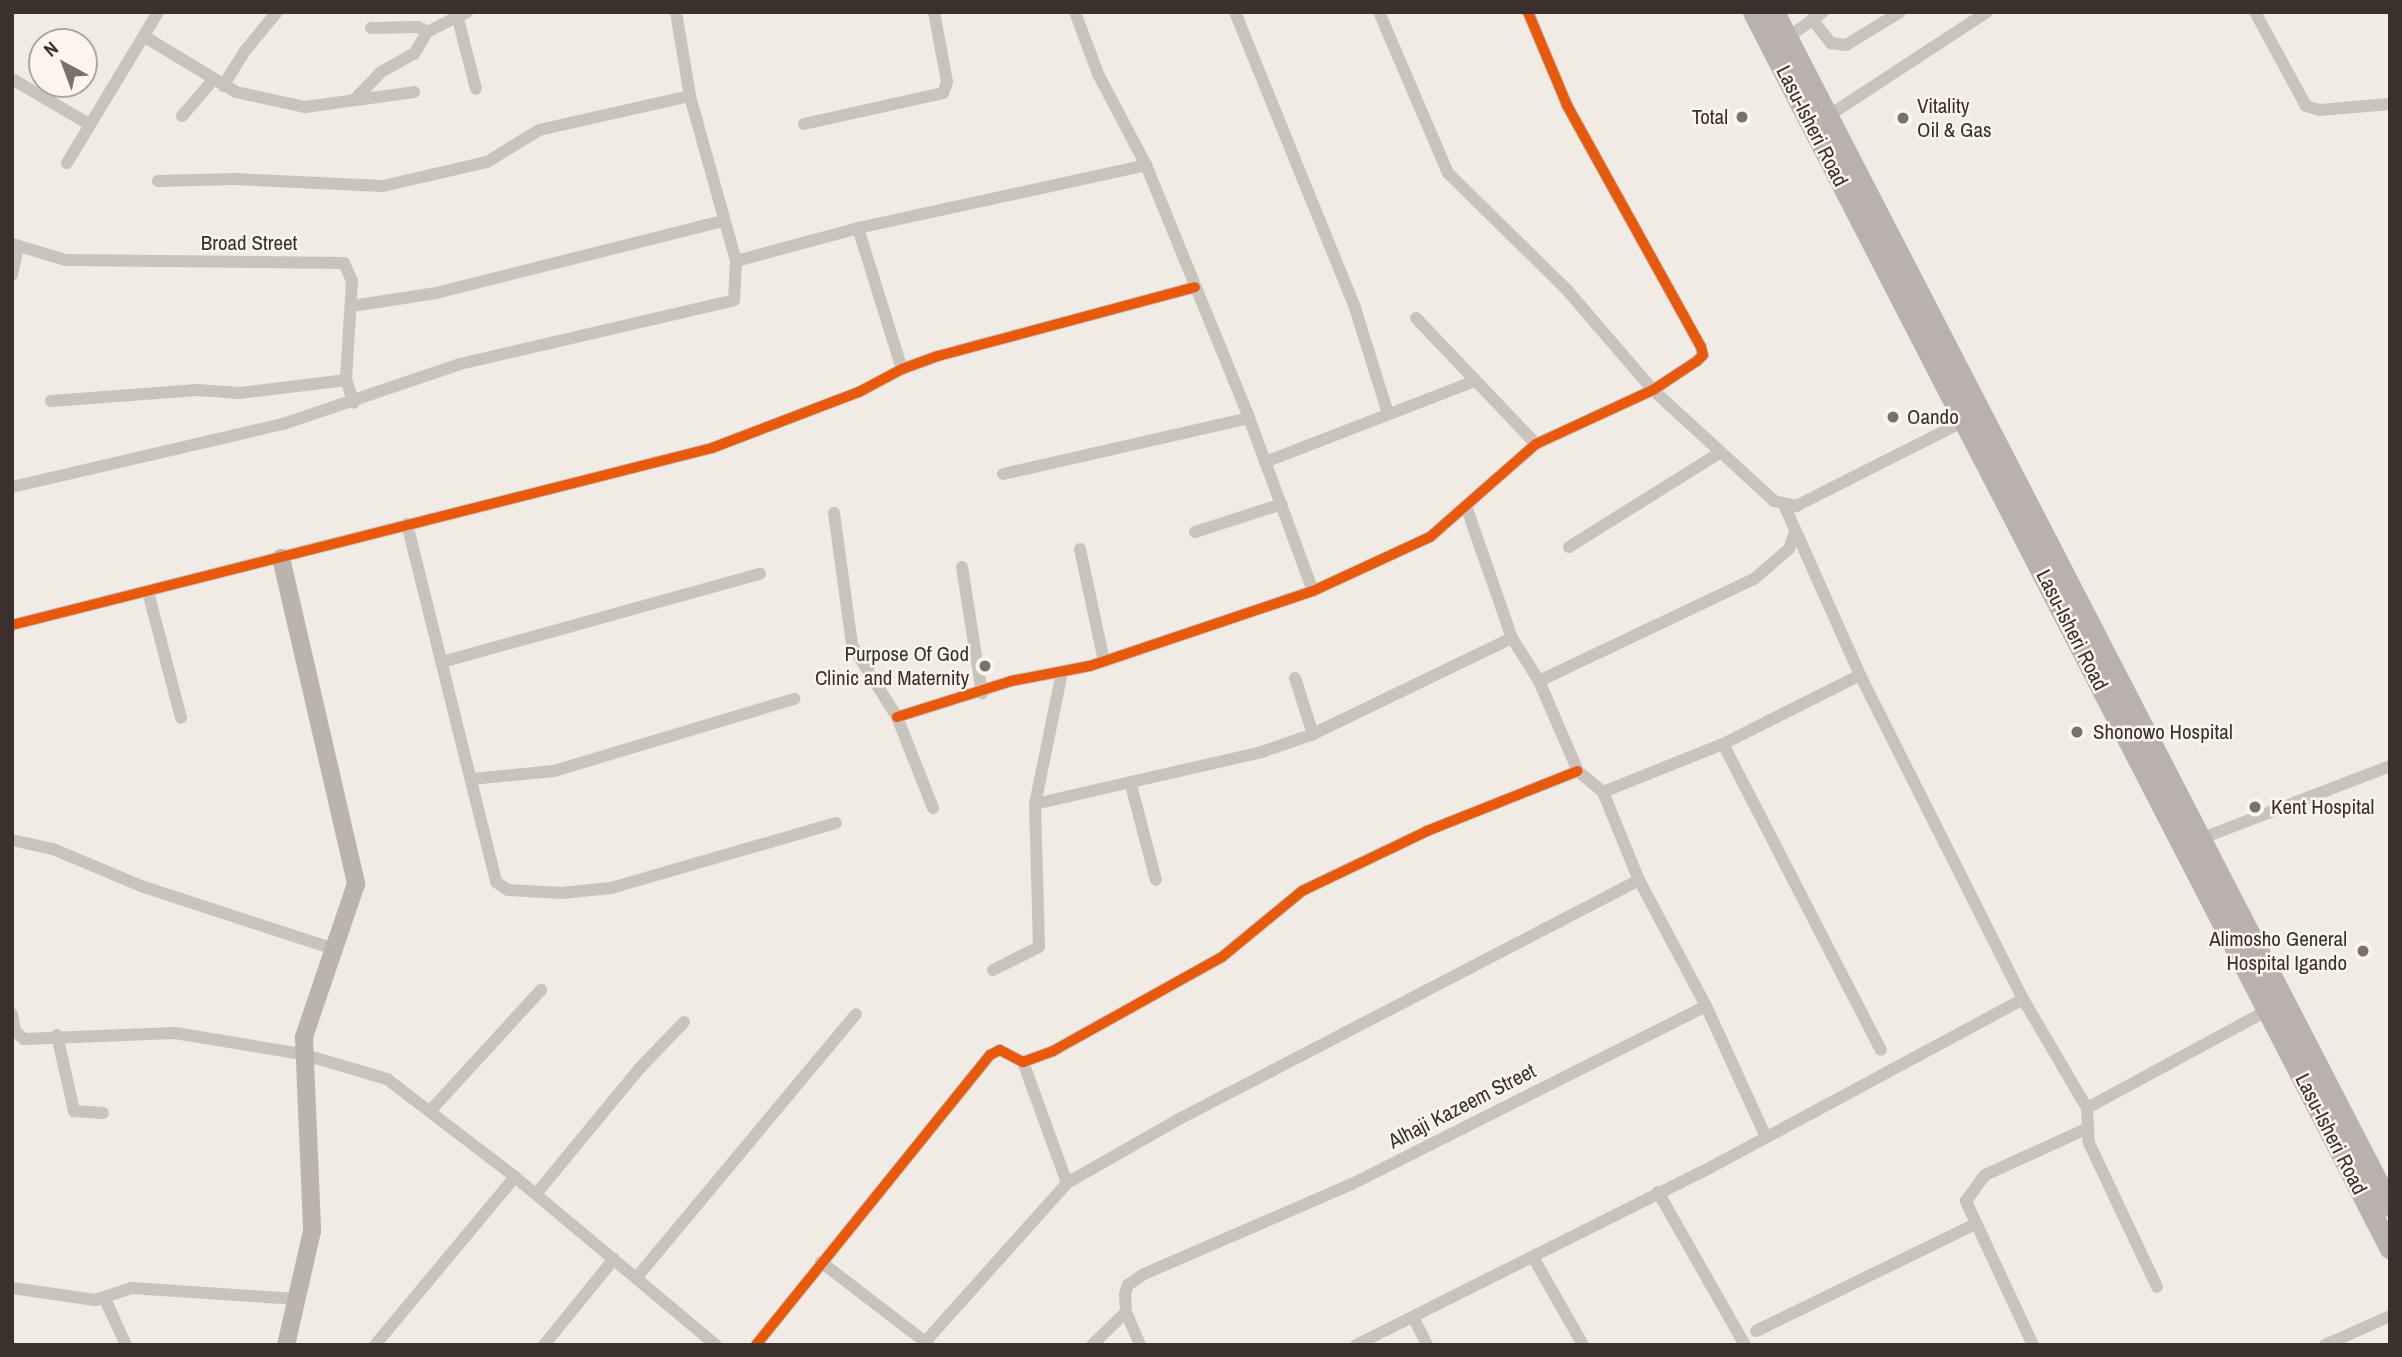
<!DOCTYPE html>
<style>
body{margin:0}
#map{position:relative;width:2402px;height:1357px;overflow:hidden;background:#f0ebe5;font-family:"Archivo Narrow",sans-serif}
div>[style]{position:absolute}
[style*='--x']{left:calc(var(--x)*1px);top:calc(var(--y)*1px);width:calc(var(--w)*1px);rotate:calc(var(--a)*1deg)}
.street>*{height:12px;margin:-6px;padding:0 6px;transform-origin:6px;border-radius:6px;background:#c9c3be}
.secondary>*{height:18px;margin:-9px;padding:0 9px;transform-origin:9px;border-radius:9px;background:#bab3ae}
.primary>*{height:21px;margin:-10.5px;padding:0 10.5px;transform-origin:10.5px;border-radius:10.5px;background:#b8b1ad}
.cycleway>*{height:10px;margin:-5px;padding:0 5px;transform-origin:5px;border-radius:5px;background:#e8590c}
.dots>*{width:19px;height:19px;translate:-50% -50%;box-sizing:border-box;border:4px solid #fbf5ee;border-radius:50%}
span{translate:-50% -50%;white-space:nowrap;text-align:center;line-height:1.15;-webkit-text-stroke:5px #fbf5ee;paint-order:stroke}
.poi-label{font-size:21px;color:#3b302b}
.left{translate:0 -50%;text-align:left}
.right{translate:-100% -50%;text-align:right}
.street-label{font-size:21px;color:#3b302b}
.frame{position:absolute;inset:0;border:14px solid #3b302b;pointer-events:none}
.north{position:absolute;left:28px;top:28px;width:70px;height:70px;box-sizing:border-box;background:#fbf5ee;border:2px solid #aea6a0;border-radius:50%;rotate:319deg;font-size:19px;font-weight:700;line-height:28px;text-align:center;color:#3b302b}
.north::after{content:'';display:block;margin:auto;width:24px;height:32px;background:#7a716c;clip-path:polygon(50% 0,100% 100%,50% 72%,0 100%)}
</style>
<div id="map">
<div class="street">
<div style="--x:1075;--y:12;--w:66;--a:69.6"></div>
<div style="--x:1098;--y:74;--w:103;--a:62.2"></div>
<div style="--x:1146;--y:165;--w:273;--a:67.8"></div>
<div style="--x:1249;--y:418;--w:184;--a:69.7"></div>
<div style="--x:1235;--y:12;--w:319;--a:67.9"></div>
<div style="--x:1355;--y:308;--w:110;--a:72.6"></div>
<div style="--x:1379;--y:12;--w:175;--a:66.8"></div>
<div style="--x:1448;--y:173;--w:167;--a:44.5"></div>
<div style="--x:1567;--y:290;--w:132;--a:49.3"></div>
<div style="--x:1653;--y:390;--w:164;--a:42.5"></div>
<div style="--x:1774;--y:501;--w:23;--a:13"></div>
<div style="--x:1796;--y:506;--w:188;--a:-26.8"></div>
<div style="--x:2255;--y:12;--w:107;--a:61.5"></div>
<div style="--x:2306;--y:106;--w:14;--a:17"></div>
<div style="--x:2319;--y:110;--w:71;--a:-4.8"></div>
<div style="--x:457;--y:15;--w:76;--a:75.6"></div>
<div style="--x:1812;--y:19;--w:31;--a:52"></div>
<div style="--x:1831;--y:43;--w:15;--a:8"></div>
<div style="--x:1846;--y:45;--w:63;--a:-31.4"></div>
<div style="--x:371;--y:28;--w:47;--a:-1.2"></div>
<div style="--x:418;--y:27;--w:10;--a:29"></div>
<div style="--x:145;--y:37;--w:106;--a:31.1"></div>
<div style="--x:236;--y:92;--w:71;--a:12.3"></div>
<div style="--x:305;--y:107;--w:110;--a:-7.8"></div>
<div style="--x:1787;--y:38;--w:44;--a:-35.8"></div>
<div style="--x:12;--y:79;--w:87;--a:30.4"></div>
<div style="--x:223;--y:86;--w:40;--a:-58"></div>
<div style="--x:244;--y:52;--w:52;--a:-50.5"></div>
<div style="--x:356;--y:98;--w:36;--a:-46"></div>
<div style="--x:381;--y:72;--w:38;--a:-29"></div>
<div style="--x:414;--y:54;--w:26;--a:-59"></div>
<div style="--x:427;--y:32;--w:45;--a:-26.6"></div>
<div style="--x:182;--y:116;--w:48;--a:-49.3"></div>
<div style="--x:1828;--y:116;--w:190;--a:-33.2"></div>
<div style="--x:804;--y:124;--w:142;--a:-12.6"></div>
<div style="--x:943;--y:93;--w:12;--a:-70"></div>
<div style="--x:947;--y:82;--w:71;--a:-100.5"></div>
<div style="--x:67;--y:163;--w:176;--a:-58.9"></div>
<div style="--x:158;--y:181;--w:77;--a:-1.5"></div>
<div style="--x:235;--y:179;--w:148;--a:2.7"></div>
<div style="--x:383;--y:186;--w:107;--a:-13"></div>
<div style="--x:487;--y:162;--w:61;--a:-31.6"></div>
<div style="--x:539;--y:130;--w:155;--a:-12.7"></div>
<div style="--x:858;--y:228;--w:148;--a:72.7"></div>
<div style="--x:12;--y:244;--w:56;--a:16.5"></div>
<div style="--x:66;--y:260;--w:278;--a:0.6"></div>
<div style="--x:344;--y:263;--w:20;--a:66"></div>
<div style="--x:352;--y:281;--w:99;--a:93.5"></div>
<div style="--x:346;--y:380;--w:24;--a:71"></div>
<div style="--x:736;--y:261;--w:126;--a:-15.1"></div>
<div style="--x:858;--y:228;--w:295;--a:-12.3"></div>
<div style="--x:12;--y:275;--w:30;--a:-78"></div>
<div style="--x:352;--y:306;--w:85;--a:-8.8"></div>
<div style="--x:436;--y:293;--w:296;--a:-14.1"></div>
<div style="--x:1416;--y:318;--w:174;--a:46.4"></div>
<div style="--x:51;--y:401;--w:147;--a:-4.3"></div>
<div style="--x:198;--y:390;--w:41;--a:4.2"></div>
<div style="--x:239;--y:393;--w:108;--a:-6.9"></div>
<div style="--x:1265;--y:462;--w:225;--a:-21.1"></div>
<div style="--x:1003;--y:474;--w:252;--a:-12.8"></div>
<div style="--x:12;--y:487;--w:278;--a:-13.1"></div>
<div style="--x:283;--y:424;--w:187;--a:-18.7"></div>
<div style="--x:460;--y:364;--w:281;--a:-13.1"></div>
<div style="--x:734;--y:300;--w:39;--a:-87"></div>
<div style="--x:736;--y:261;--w:171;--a:-105.6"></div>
<div style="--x:690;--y:96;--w:85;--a:-99.5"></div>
<div style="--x:1466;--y:506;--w:140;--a:70.8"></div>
<div style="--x:1512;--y:638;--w:51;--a:57.9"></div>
<div style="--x:1539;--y:681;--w:98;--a:66.6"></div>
<div style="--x:1578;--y:771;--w:33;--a:40"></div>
<div style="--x:1603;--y:792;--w:95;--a:67.8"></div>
<div style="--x:1639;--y:880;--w:143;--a:62"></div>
<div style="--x:1785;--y:507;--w:184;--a:65.9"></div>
<div style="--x:1860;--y:675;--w:363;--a:63.3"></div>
<div style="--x:2023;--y:999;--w:126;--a:59.6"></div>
<div style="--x:2087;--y:1108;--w:35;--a:87"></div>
<div style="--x:2089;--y:1143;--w:159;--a:64.7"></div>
<div style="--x:834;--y:513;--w:133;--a:82.2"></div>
<div style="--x:852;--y:645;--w:85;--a:58"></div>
<div style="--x:897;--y:717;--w:98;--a:68.4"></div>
<div style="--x:407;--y:524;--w:369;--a:76"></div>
<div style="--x:496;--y:882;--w:14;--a:34"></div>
<div style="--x:508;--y:890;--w:54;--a:3.2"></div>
<div style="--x:562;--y:893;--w:49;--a:-5.8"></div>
<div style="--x:611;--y:888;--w:234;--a:-16.1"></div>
<div style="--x:1195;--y:532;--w:91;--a:-17.8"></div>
<div style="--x:1569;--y:547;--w:176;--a:-32"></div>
<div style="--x:1080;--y:549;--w:115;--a:77.9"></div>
<div style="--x:962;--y:567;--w:128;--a:81"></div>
<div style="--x:148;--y:592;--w:130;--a:75.3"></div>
<div style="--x:12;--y:625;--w:722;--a:-14.19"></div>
<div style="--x:712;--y:448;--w:157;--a:-20.9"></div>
<div style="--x:859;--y:392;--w:49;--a:-28.1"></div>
<div style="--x:902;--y:369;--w:38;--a:-20"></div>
<div style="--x:938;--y:356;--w:266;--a:-15"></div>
<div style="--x:442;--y:662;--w:330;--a:-15.5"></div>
<div style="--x:1295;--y:678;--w:59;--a:72.2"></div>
<div style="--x:1539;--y:681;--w:238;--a:-25.4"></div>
<div style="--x:1754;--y:579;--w:46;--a:-40.6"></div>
<div style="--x:1789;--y:549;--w:15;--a:-70"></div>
<div style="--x:897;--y:717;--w:120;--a:-17.5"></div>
<div style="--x:1011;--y:681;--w:80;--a:-10.8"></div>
<div style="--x:1090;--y:666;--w:235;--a:-18.6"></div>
<div style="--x:1313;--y:591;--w:129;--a:-24.8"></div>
<div style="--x:1430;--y:537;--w:141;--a:-41.3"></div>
<div style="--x:1536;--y:444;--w:129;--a:-24.8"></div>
<div style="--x:1653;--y:390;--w:53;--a:-33.4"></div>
<div style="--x:1697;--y:361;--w:8;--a:-45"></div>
<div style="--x:1703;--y:355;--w:8;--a:-104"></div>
<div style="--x:1701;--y:347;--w:277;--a:-119"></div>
<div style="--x:1567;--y:105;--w:101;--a:-112.8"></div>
<div style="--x:1723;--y:744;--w:344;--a:62.7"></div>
<div style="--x:472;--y:779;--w:82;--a:-5.6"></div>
<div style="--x:554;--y:771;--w:251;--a:-16.7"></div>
<div style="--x:1131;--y:785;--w:98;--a:75.3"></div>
<div style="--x:1603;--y:792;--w:129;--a:-21.8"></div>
<div style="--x:1723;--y:744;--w:153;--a:-26.7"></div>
<div style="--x:1035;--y:804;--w:233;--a:-12.9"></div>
<div style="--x:1262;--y:752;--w:54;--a:-19.4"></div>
<div style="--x:1313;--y:734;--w:221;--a:-25.8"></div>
<div style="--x:2200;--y:839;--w:204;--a:-21"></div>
<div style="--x:12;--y:840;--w:42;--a:12.4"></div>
<div style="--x:53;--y:849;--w:95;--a:22.8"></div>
<div style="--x:141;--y:886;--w:203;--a:18.1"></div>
<div style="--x:993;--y:970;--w:51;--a:-26.6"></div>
<div style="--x:1039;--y:947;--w:143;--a:-91.6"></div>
<div style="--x:1035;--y:804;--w:135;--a:-78.4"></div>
<div style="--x:12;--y:1014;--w:17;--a:80"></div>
<div style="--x:15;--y:1031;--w:12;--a:42"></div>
<div style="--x:24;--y:1039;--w:151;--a:-2.3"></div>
<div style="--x:175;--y:1033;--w:129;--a:9.4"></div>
<div style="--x:302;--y:1054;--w:89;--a:16.4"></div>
<div style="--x:387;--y:1079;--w:161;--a:37.4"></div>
<div style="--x:515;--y:1177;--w:262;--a:39.9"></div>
<div style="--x:57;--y:1035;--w:78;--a:77.4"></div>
<div style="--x:74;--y:1111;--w:29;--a:4"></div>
<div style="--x:1023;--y:1062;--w:129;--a:70"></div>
<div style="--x:2087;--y:1108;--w:206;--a:-28.4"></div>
<div style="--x:431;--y:1110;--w:163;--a:-47.5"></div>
<div style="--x:1658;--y:1192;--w:176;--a:60.4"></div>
<div style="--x:536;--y:1194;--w:162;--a:-50.5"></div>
<div style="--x:639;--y:1069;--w:65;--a:-46.2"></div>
<div style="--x:1533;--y:1257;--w:101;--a:60.4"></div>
<div style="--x:821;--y:1262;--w:136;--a:37.5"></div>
<div style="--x:637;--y:1277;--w:342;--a:-50.2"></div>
<div style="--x:12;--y:1288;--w:84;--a:8.2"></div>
<div style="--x:95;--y:1300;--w:38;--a:-18"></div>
<div style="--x:131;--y:1288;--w:166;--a:3.8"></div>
<div style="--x:105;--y:1299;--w:51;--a:65.5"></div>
<div style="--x:1413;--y:1317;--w:31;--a:63"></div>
<div style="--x:1756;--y:1331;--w:242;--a:-26"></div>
<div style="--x:925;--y:1342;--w:213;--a:-48.2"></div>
<div style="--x:1067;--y:1183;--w:131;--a:-29.7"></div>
<div style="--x:1181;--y:1118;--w:516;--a:-27.46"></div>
<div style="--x:375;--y:1345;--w:219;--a:-50.2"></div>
<div style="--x:544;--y:1345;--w:111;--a:-50.9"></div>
<div style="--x:756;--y:1345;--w:373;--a:-51.1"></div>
<div style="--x:990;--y:1055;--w:11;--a:-27"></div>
<div style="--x:1000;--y:1050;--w:26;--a:28"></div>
<div style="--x:1023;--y:1062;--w:32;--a:-20"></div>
<div style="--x:1053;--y:1051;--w:193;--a:-29.1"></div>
<div style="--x:1222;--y:957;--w:104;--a:-39.5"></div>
<div style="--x:1302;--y:891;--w:139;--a:-25.6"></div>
<div style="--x:1427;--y:831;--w:162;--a:-21.7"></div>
<div style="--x:1092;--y:1345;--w:47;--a:-44.1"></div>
<div style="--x:1140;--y:1345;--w:36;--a:-113"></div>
<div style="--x:1126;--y:1312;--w:18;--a:-93"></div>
<div style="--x:1125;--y:1294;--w:9;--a:-72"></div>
<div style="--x:1128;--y:1285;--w:19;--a:-35"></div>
<div style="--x:1144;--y:1274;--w:227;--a:-23.4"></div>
<div style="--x:1352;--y:1184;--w:396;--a:-26.7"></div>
<div style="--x:1706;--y:1006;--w:144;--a:65.4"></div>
<div style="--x:1356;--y:1345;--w:387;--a:-26.6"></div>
<div style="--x:1702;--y:1172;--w:365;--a:-28.3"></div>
<div style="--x:2033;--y:1345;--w:159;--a:-115"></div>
<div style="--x:1966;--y:1201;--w:32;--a:-54"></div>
<div style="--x:1985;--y:1175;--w:113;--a:-24.5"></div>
<div style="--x:2325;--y:1345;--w:71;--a:-24"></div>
</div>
<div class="secondary">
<div style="--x:281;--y:558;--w:335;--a:77"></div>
<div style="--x:356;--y:884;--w:162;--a:108.8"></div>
<div style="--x:304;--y:1037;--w:194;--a:87.6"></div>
<div style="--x:312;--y:1231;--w:117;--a:102.8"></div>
</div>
<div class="primary">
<div style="--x:1753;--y:12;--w:1391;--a:62.75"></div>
<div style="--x:1774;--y:12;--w:1344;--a:62.71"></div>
</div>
<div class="cycleway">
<div style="--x:12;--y:625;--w:722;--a:-14.19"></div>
<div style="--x:712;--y:448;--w:157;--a:-20.9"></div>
<div style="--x:859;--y:392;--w:49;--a:-28.1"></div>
<div style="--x:902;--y:369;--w:38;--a:-20"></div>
<div style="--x:938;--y:356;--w:266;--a:-15"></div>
<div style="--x:897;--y:717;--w:120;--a:-17.5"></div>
<div style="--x:1011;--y:681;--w:80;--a:-10.8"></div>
<div style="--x:1090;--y:666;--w:235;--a:-18.6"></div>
<div style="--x:1313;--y:591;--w:129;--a:-24.8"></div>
<div style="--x:1430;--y:537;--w:141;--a:-41.3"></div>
<div style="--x:1536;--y:444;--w:129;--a:-24.8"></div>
<div style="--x:1653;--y:390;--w:53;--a:-33.4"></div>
<div style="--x:1697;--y:361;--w:8;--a:-45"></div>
<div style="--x:1703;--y:355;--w:8;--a:-104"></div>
<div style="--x:1701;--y:347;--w:277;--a:-119"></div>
<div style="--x:1567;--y:105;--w:101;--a:-112.8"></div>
<div style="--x:756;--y:1345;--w:373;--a:-51.1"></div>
<div style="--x:990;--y:1055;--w:11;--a:-27"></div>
<div style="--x:1000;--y:1050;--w:26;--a:28"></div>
<div style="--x:1023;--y:1062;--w:32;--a:-20"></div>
<div style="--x:1053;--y:1051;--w:193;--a:-29.1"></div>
<div style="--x:1222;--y:957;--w:104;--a:-39.5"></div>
<div style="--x:1302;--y:891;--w:139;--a:-25.6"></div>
<div style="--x:1427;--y:831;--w:162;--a:-21.7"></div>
</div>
<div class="dots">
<div style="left:1742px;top:117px;background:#7a716c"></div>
<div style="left:1903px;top:118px;background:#7a716c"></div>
<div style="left:1893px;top:417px;background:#7a716c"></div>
<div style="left:985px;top:666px;background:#7a716c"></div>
<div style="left:2077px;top:732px;background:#7a716c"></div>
<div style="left:2255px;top:807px;background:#7a716c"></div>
<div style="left:2363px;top:951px;background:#7a716c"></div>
</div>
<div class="poi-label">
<span class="left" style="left:1917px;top:118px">Vitality<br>Oil &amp; Gas</span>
<span class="right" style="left:1728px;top:117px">Total</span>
<span class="left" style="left:1907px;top:417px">Oando</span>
<span class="right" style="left:969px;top:666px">Purpose Of God<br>Clinic and Maternity</span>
<span class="left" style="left:2093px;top:732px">Shonowo Hospital</span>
<span class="left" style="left:2271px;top:807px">Kent Hospital</span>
<span class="right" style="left:2347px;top:951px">Alimosho General<br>Hospital Igando</span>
</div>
<div class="street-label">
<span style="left:1812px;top:126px;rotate:63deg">Lasu-Isheri Road</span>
<span style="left:249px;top:243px">Broad Street</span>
<span style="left:2072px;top:630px;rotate:63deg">Lasu-Isheri Road</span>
<span style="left:1462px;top:1106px;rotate:-27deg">Alhaji Kazeem Street</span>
<span style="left:2331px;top:1134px;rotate:63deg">Lasu-Isheri Road</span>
</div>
<div class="frame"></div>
<div class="north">N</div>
</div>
